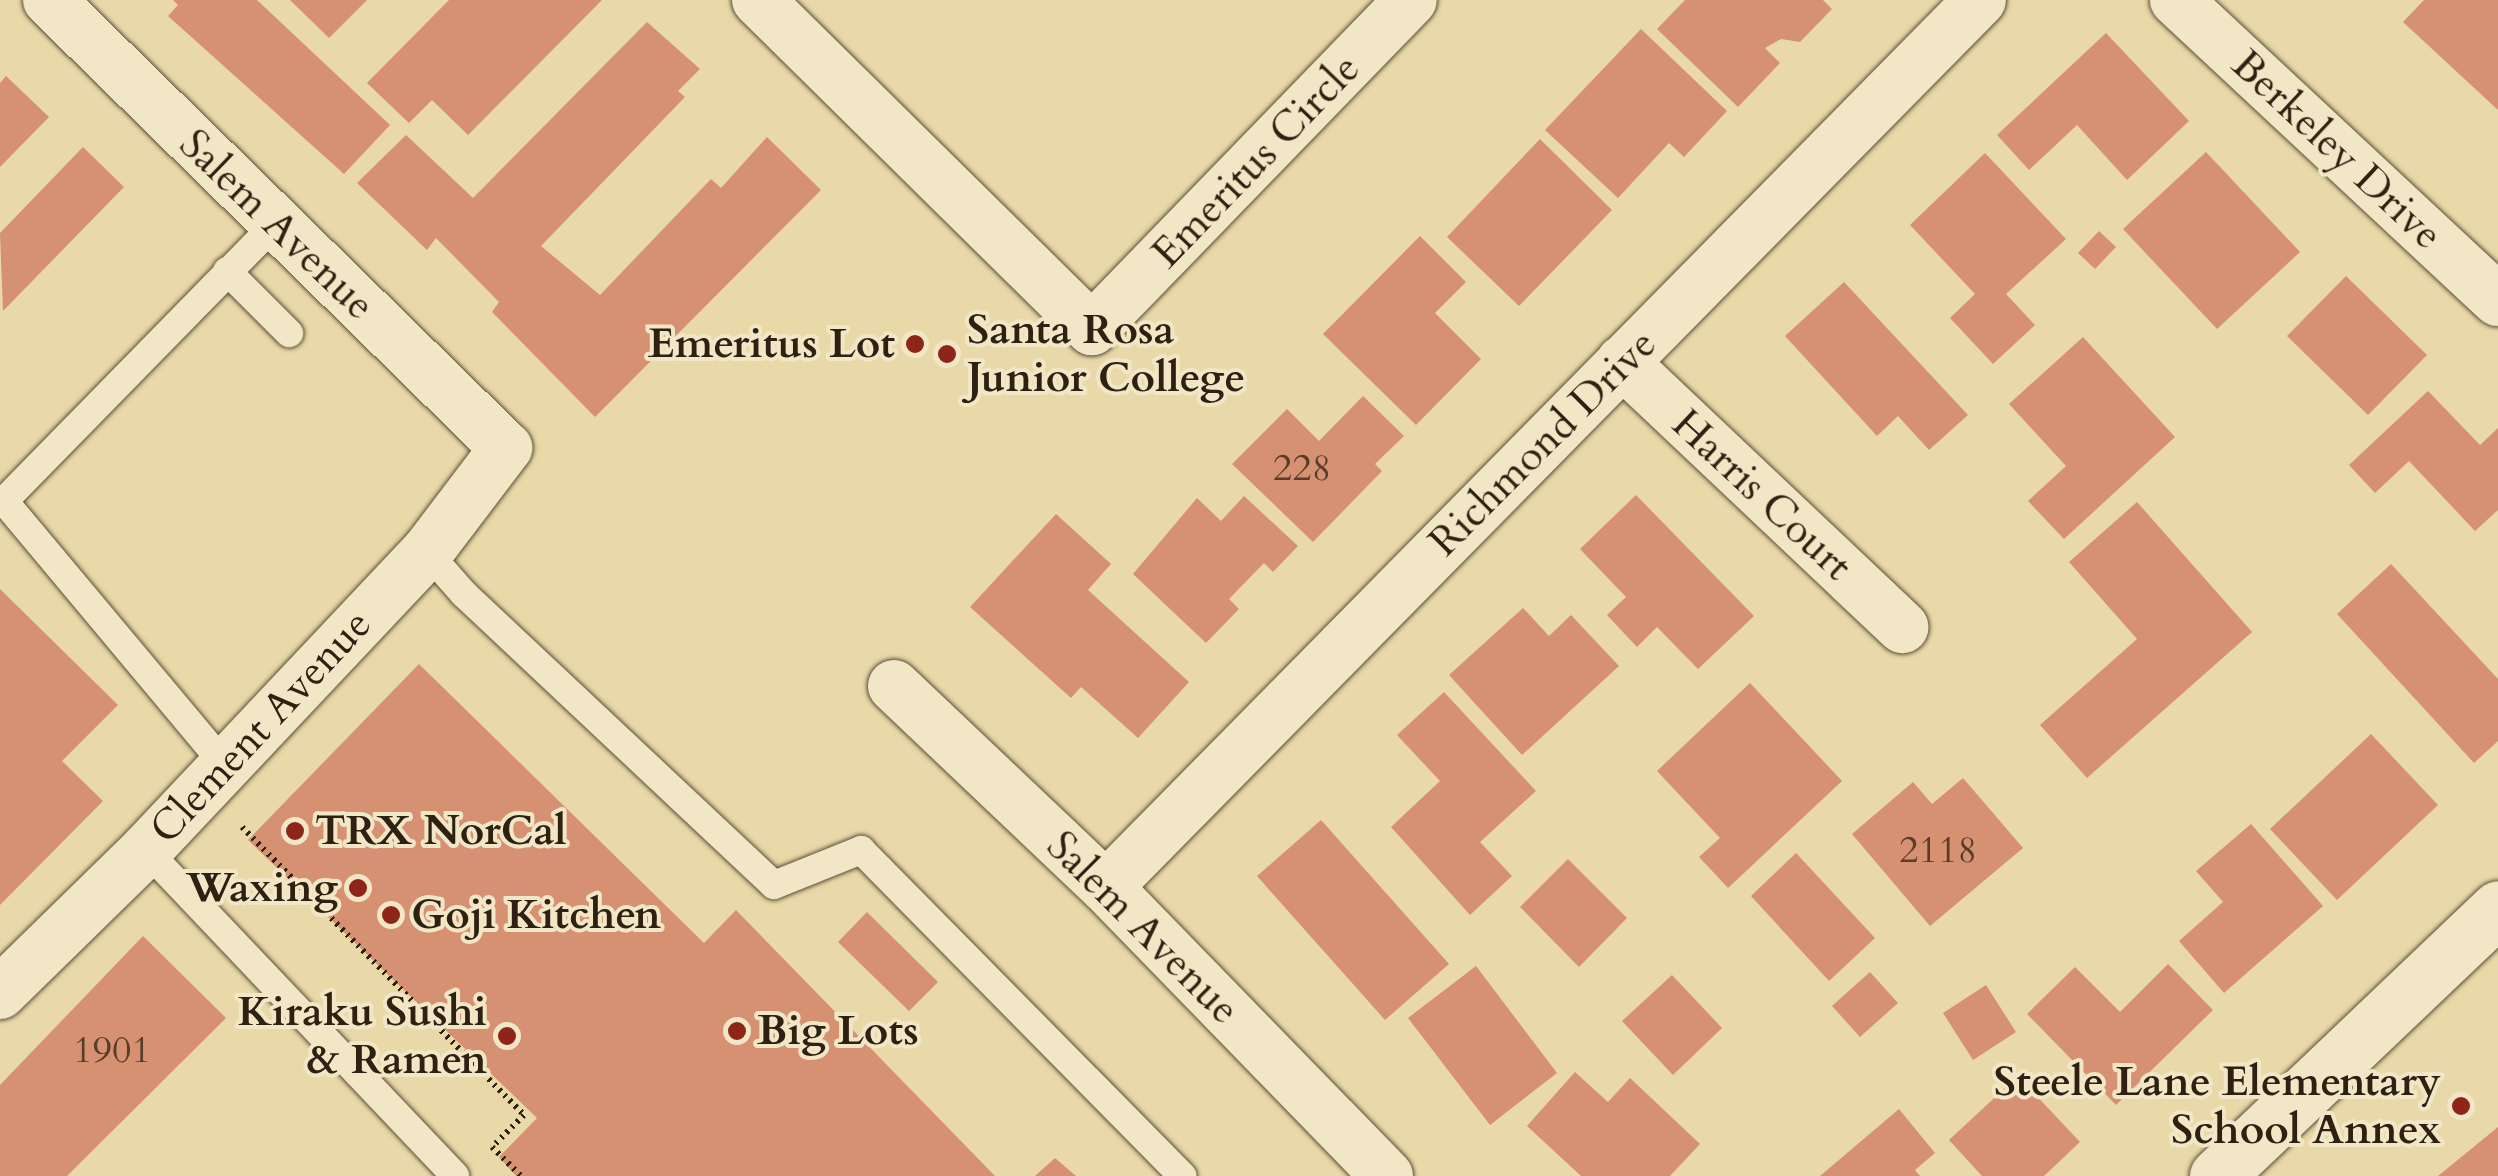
<!DOCTYPE html>
<style>
body{margin:0}
#map{position:relative;width:2498px;height:1176px;overflow:hidden;background:#e9d9a8;font-family:Cardo,serif}
div>[style]{position:absolute}
[style*='--x']{left:calc(var(--x)*1px);top:calc(var(--y)*1px);width:calc(var(--w)*1px);rotate:calc(var(--a)*1deg)}
.building>*{inset:0;background:#d69072}
.path>*{height:6px;margin-top:-3px;transform-origin:0;background:repeating-linear-gradient(90deg,#2e2111 0 2.5px,transparent 0 7.5px)}
.roads{filter:drop-shadow(0 0 2px #5d4f37) drop-shadow(0 0 2px #5d4f37)}
.service>*{height:28px;margin:-14px;padding:0 14px;transform-origin:14px;border-radius:14px;background:#f1e6c6}
.minor>*{height:52px;margin:-26px;padding:0 26px;transform-origin:26px;border-radius:26px;background:#f1e6c6}
.secondary>*{height:55px;margin:-27.5px;padding:0 27.5px;transform-origin:27.5px;border-radius:27.5px;background:#f1e6c6}
.dots>*{width:28px;height:28px;translate:-50% -50%;box-sizing:border-box;border:5px solid #f1e6c6;border-radius:50%}
span{translate:-50% -50%;white-space:nowrap;text-align:center;line-height:1.15;-webkit-text-stroke:8px #f1e6c6;paint-order:stroke}
.number-label{font-size:38px;color:#583d29}
.number-label span{-webkit-text-stroke-width:0}
.street-label{font-size:42px;color:#2e2111}
.poi-label{font-size:42px;color:#2e2111;font-weight:700}
.left{translate:0 -50%;text-align:left}
.right{translate:-100% -50%;text-align:right}
</style>
<div id="map">
<div class="building">
<div style="clip-path:polygon(173px 0,257px 0,390px 125px,344px 174px,168px 16px,178px 5px)"></div>
<div style="clip-path:polygon(290px 0,367px 0,329px 38px)"></div>
<div style="clip-path:polygon(449px 0,602px 0,468px 135px,432px 100px,409px 123px,367px 83px)"></div>
<div style="clip-path:polygon(1685px 0,1823px 0,1832px 9px,1800px 42px,1781px 39px,1765px 48px,1780px 63px,1738px 107px,1657px 29px)"></div>
<div style="clip-path:polygon(2424px 0,2498px 0,2498px 110px,2403px 22px)"></div>
<div style="clip-path:polygon(647px 22px,700px 69px,678px 91px,685px 97px,541px 246px,600px 295px,711px 179px,721px 188px,767px 137px,821px 190px,595px 417px,492px 312px,499px 302px,436px 238px,427px 250px,357px 183px,406px 135px,473px 198px)"></div>
<div style="clip-path:polygon(1641px 29px,1727px 111px,1684px 157px,1669px 143px,1618px 198px,1545px 130px)"></div>
<div style="clip-path:polygon(2106px 33px,2189px 121px,2127px 180px,2077px 125px,2029px 170px,1997px 135px)"></div>
<div style="clip-path:polygon(6px 76px,49px 117px,0 167px,0 83px)"></div>
<div style="clip-path:polygon(1540px 139px,1612px 210px,1519px 306px,1447px 237px)"></div>
<div style="clip-path:polygon(83px 147px,124px 187px,3px 311px,0 233px)"></div>
<div style="clip-path:polygon(2206px 152px,2300px 252px,2217px 329px,2123px 229px)"></div>
<div style="clip-path:polygon(1985px 153px,2066px 239px,2006px 294px,2035px 325px,1993px 364px,1950px 318px,1975px 294px,1910px 225px)"></div>
<div style="clip-path:polygon(2099px 231px,2116px 247px,2095px 269px,2078px 253px)"></div>
<div style="clip-path:polygon(1420px 236px,1466px 282px,1435px 313px,1481px 359px,1416px 425px,1323px 334px)"></div>
<div style="clip-path:polygon(2346px 276px,2427px 355px,2368px 415px,2287px 336px)"></div>
<div style="clip-path:polygon(1844px 282px,1968px 415px,1929px 450px,1898px 416px,1877px 436px,1785px 336px)"></div>
<div style="clip-path:polygon(2083px 337px,2175px 437px,2064px 539px,2028px 501px,2066px 466px,2009px 404px)"></div>
<div style="clip-path:polygon(2428px 391px,2480px 445px,2498px 428px,2498px 510px,2475px 531px,2409px 461px,2375px 493px,2349px 465px)"></div>
<div style="clip-path:polygon(1363px 396px,1404px 436px,1375px 464px,1382px 471px,1313px 542px,1232px 464px,1287px 409px,1319px 441px)"></div>
<div style="clip-path:polygon(1636px 495px,1754px 616px,1698px 669px,1657px 627px,1637px 647px,1607px 615px,1626px 597px,1580px 549px)"></div>
<div style="clip-path:polygon(1244px 496px,1298px 546px,1273px 572px,1264px 563px,1229px 599px,1239px 609px,1206px 643px,1133px 574px,1197px 498px,1221px 521px)"></div>
<div style="clip-path:polygon(2137px 502px,2252px 632px,2087px 778px,2040px 725px,2137px 639px,2069px 562px)"></div>
<div style="clip-path:polygon(1056px 514px,1111px 564px,1088px 590px,1189px 682px,1138px 738px,1081px 687px,1071px 698px,970px 607px)"></div>
<div style="clip-path:polygon(2391px 564px,2498px 679px,2498px 741px,2474px 763px,2337px 614px)"></div>
<div style="clip-path:polygon(0 589px,118px 705px,62px 761px,103px 801px,0 905px)"></div>
<div style="clip-path:polygon(1523px 608px,1549px 636px,1571px 615px,1619px 666px,1522px 755px,1449px 675px)"></div>
<div style="clip-path:polygon(419px 664px,704px 943px,736px 910px,995px 1176px,516px 1176px,499px 1157px,537px 1118px,248px 840px)"></div>
<div style="clip-path:polygon(1750px 683px,1842px 781px,1728px 888px,1699px 857px,1720px 838px,1657px 771px)"></div>
<div style="clip-path:polygon(1444px 692px,1536px 791px,1480px 842px,1512px 876px,1470px 915px,1391px 827px,1440px 781px,1397px 735px)"></div>
<div style="clip-path:polygon(2371px 734px,2438px 805px,2337px 900px,2270px 829px)"></div>
<div style="clip-path:polygon(1963px 778px,2023px 848px,1930px 926px,1852px 834px,1913px 782px,1932px 804px)"></div>
<div style="clip-path:polygon(1321px 820px,1449px 964px,1385px 1020px,1257px 876px)"></div>
<div style="clip-path:polygon(2251px 824px,2323px 906px,2224px 993px,2179px 941px,2223px 902px,2196px 871px)"></div>
<div style="clip-path:polygon(1796px 853px,1875px 938px,1829px 981px,1751px 896px)"></div>
<div style="clip-path:polygon(1568px 859px,1627px 918px,1579px 967px,1520px 907px)"></div>
<div style="clip-path:polygon(867px 912px,938px 982px,909px 1011px,838px 942px)"></div>
<div style="clip-path:polygon(143px 936px,226px 1018px,67px 1176px,0 1176px,0 1085px)"></div>
<div style="clip-path:polygon(2168px 964px,2213px 1010px,2116px 1105px,2027px 1014px,2075px 967px,2120px 1012px)"></div>
<div style="clip-path:polygon(1476px 966px,1557px 1073px,1490px 1125px,1408px 1018px)"></div>
<div style="clip-path:polygon(1870px 972px,1898px 1003px,1860px 1037px,1832px 1006px)"></div>
<div style="clip-path:polygon(1672px 975px,1722px 1028px,1673px 1075px,1622px 1021px)"></div>
<div style="clip-path:polygon(1986px 985px,2016px 1032px,1973px 1060px,1943px 1013px)"></div>
<div style="clip-path:polygon(1575px 1072px,1608px 1102px,1630px 1078px,1700px 1144px,1670px 1176px,1581px 1176px,1527px 1126px)"></div>
<div style="clip-path:polygon(2018px 1076px,2080px 1142px,2044px 1176px,1982px 1176px,1949px 1140px)"></div>
<div style="clip-path:polygon(1899px 1109px,1935px 1153px,1915px 1170px,1920px 1176px,1820px 1176px)"></div>
<div style="clip-path:polygon(2498px 1127px,2498px 1176px,2438px 1176px)"></div>
<div style="clip-path:polygon(1055px 1158px,1076px 1176px,1035px 1176px)"></div>
</div>
<div class="path">
<div style="--x:242;--y:827;--w:403;--a:45.6"></div>
<div style="--x:524;--y:1115;--w:45;--a:135"></div>
<div style="--x:492;--y:1147;--w:41;--a:45"></div>
</div>
<div class="roads">
<div class="service">
<div style="--x:227;--y:271;--w:88;--a:45"></div>
<div style="--x:427;--y:552;--w:56;--a:48.6"></div>
<div style="--x:464;--y:594;--w:425;--a:43.2"></div>
<div style="--x:774;--y:885;--w:94;--a:-21.9"></div>
<div style="--x:861;--y:850;--w:458;--a:45.4"></div>
<div style="--x:224;--y:764;--w:343;--a:-129.9"></div>
<div style="--x:4;--y:501;--w:388;--a:-45.6"></div>
<div style="--x:146;--y:850;--w:449;--a:46.5"></div>
</div>
<div class="minor">
<div style="--x:758;--y:0;--w:469;--a:44.6"></div>
<div style="--x:1092;--y:329;--w:458;--a:-45.9"></div>
<div style="--x:2176;--y:0;--w:440;--a:43"></div>
<div style="--x:1622;--y:362;--w:386;--a:43.4"></div>
<div style="--x:894;--y:686;--w:292;--a:43.5"></div>
<div style="--x:1106;--y:887;--w:403;--a:45.8"></div>
<div style="--x:1106;--y:887;--w:1245;--a:-45.42"></div>
<div style="--x:0;--y:993;--w:204;--a:-44.4"></div>
<div style="--x:146;--y:850;--w:410;--a:-46.7"></div>
<div style="--x:427;--y:552;--w:131;--a:-52.8"></div>
<div style="--x:506;--y:448;--w:640;--a:-135.57"></div>
</div>
<div class="secondary">
<div style="--x:2217;--y:1176;--w:388;--a:-43.6"></div>
</div>
</div>
<div class="dots">
<div style="left:915px;top:344px;background:#8f2418"></div>
<div style="left:947px;top:354px;background:#8f2418"></div>
<div style="left:295px;top:831px;background:#8f2418"></div>
<div style="left:358px;top:888px;background:#8f2418"></div>
<div style="left:391px;top:915px;background:#8f2418"></div>
<div style="left:737px;top:1031px;background:#8f2418"></div>
<div style="left:507px;top:1036px;background:#8f2418"></div>
<div style="left:2461px;top:1106px;background:#8f2418"></div>
</div>
<div class="number-label">
<span style="left:1302px;top:469px">228</span>
<span style="left:1938px;top:851px">2118</span>
<span style="left:112px;top:1051px">1901</span>
</div>
<div class="street-label">
<span style="left:2337px;top:150px;rotate:43deg">Berkeley Drive</span>
<span style="left:1256px;top:161px;rotate:-46deg">Emeritus Circle</span>
<span style="left:277px;top:225px;rotate:44deg">Salem Avenue</span>
<span style="left:1543px;top:443px;rotate:-45deg">Richmond Drive</span>
<span style="left:1762px;top:495px;rotate:43deg">Harris Court</span>
<span style="left:261px;top:727px;rotate:-47deg">Clement Avenue</span>
<span style="left:1143px;top:928px;rotate:45deg">Salem Avenue</span>
</div>
<div class="poi-label">
<span class="left" style="left:967px;top:354px">Santa Rosa<br>Junior College</span>
<span class="right" style="left:895px;top:344px">Emeritus Lot</span>
<span class="left" style="left:315px;top:831px">TRX NorCal</span>
<span class="right" style="left:338px;top:888px">Waxing</span>
<span class="left" style="left:411px;top:915px">Goji Kitchen</span>
<span class="right" style="left:487px;top:1036px">Kiraku Sushi<br>&amp; Ramen</span>
<span class="left" style="left:757px;top:1031px">Big Lots</span>
<span class="right" style="left:2441px;top:1106px">Steele Lane Elementary<br>School Annex</span>
</div>
</div>
